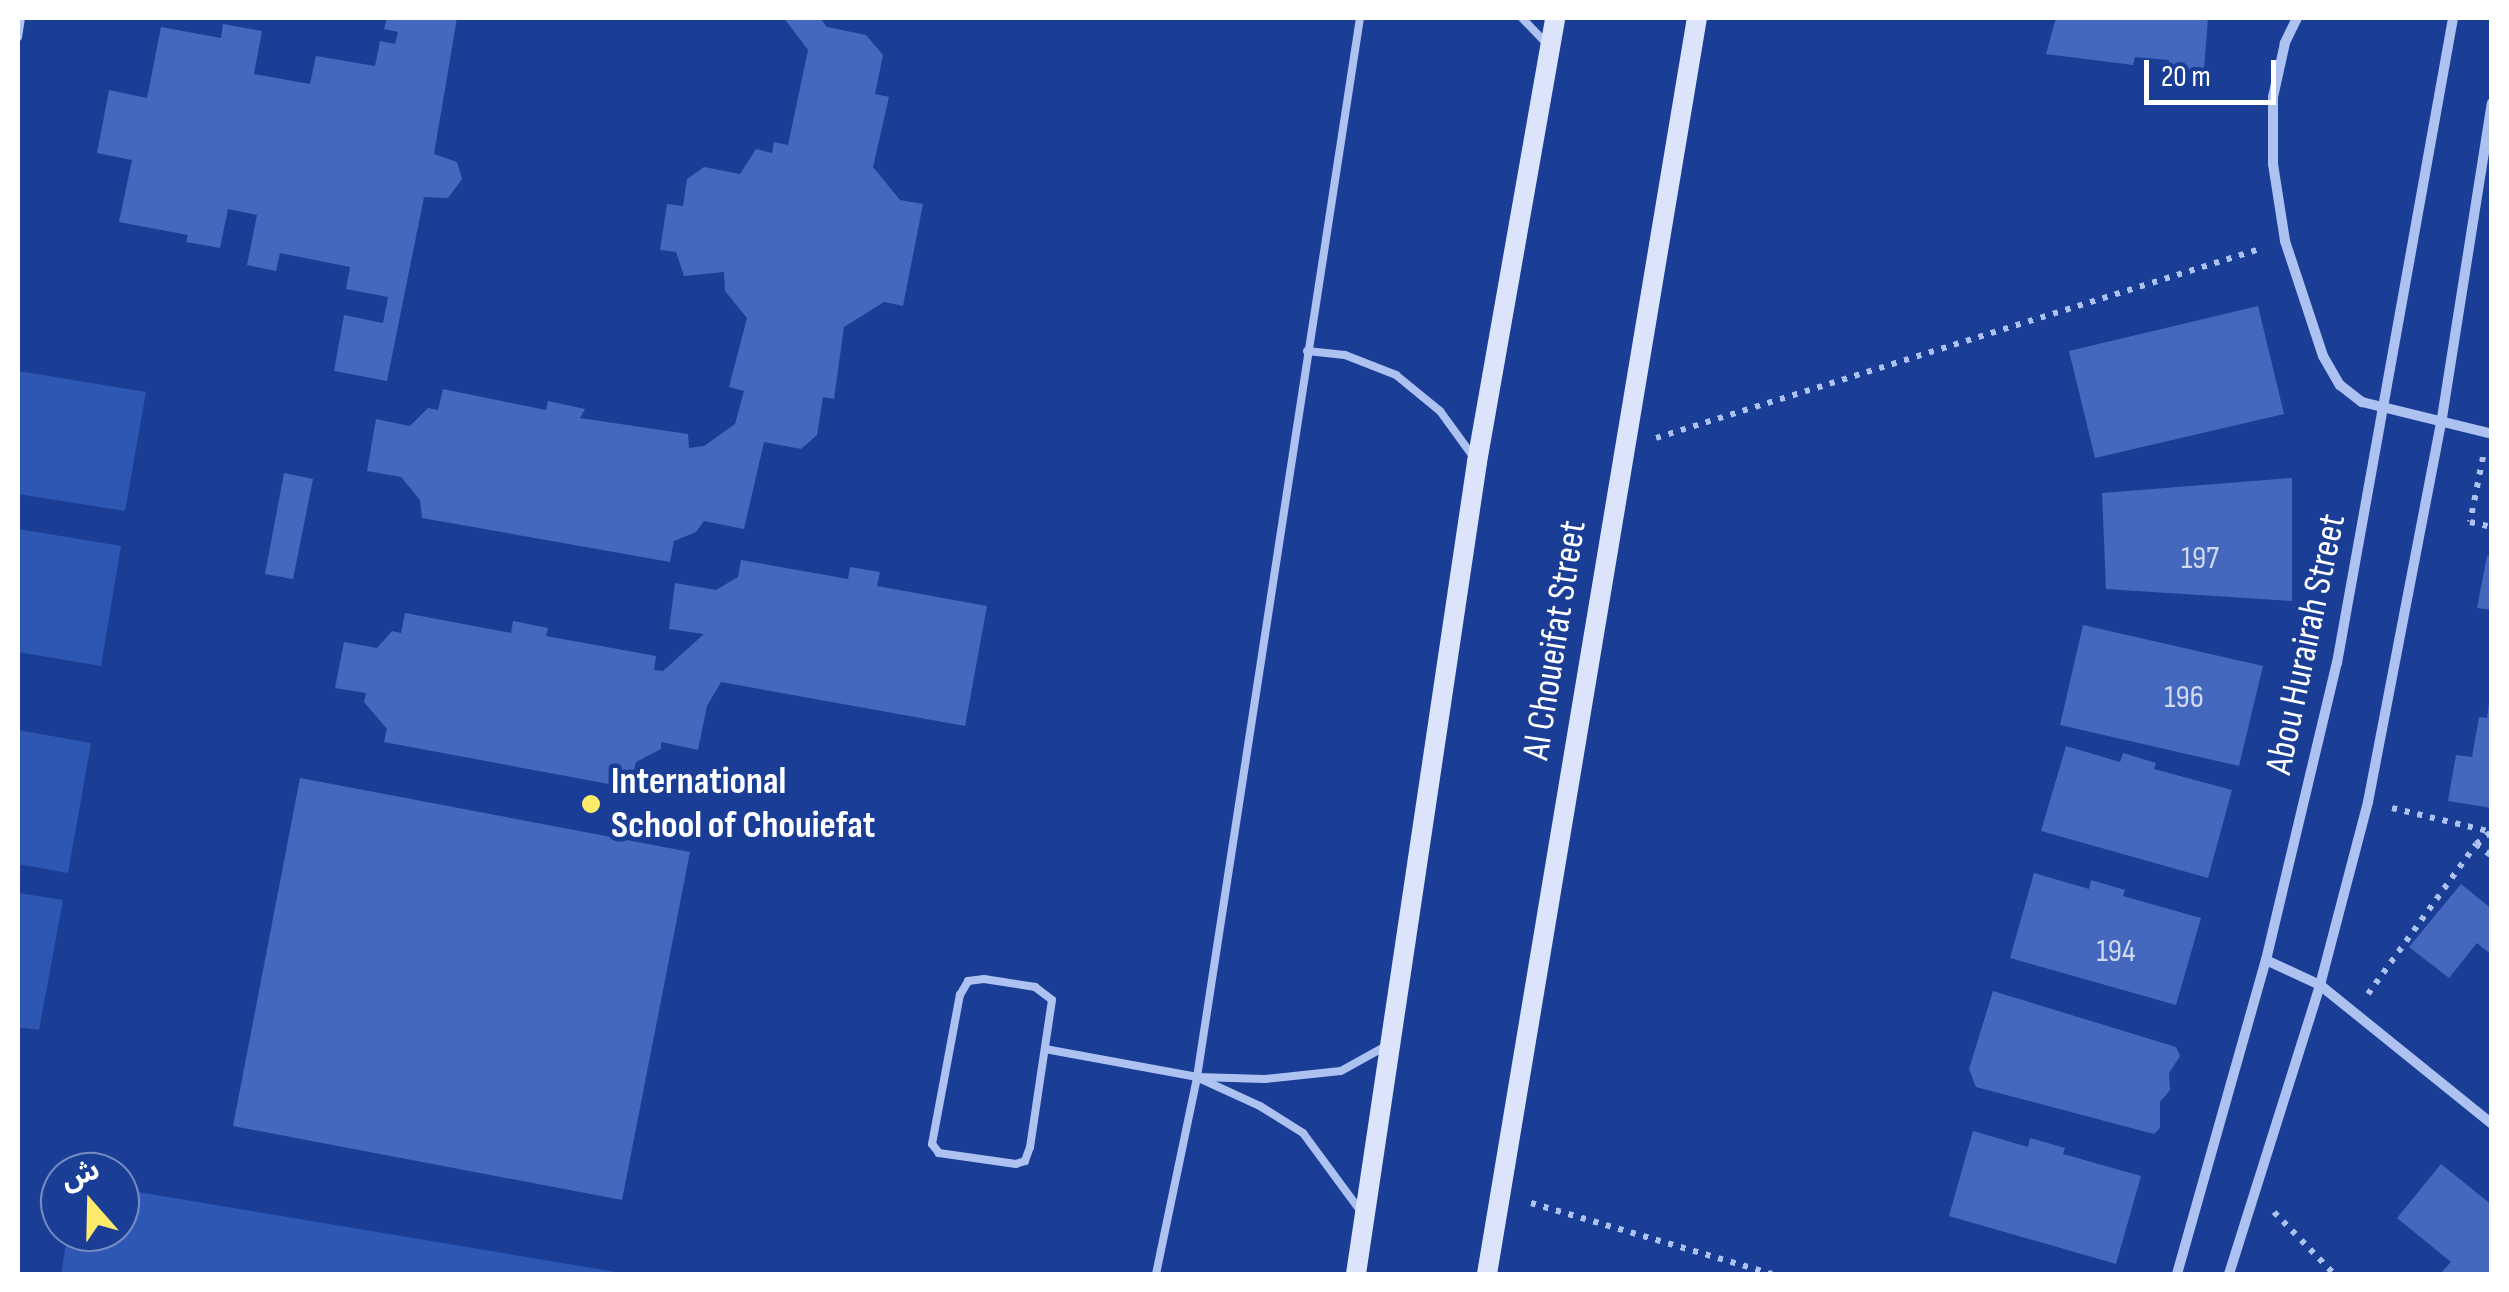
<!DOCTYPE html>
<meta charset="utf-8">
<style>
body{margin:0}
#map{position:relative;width:2509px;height:1292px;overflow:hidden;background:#1a3e96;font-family:"Sofia Sans Condensed","Noto Sans Arabic",sans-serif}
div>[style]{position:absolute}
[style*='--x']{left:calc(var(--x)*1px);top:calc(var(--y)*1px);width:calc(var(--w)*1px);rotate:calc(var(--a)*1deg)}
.green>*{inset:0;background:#2e57b4}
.building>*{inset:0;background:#4368bd}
.path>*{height:6px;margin-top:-3px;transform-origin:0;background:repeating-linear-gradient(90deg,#adc2f0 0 5px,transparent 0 13px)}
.service>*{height:8px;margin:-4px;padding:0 4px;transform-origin:4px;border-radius:4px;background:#adc2f0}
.minor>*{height:10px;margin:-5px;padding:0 5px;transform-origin:5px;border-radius:5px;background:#adc2f0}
.secondary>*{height:20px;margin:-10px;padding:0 10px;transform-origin:10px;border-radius:10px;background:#dbe4fb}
.dots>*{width:28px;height:28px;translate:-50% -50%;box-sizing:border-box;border:5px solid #1a3e96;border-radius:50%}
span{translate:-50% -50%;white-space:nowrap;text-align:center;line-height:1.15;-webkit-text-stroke:9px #1a3e96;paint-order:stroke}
.number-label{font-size:32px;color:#d0d9ee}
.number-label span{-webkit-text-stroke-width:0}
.street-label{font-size:38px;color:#fff}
.poi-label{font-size:38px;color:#fff;font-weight:700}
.left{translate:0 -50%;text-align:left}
.frame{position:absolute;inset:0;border:20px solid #fff;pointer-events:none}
.north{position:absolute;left:40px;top:1152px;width:100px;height:100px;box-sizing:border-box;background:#1a3e96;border:2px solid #768bc0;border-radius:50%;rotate:340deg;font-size:28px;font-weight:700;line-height:40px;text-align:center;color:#fff}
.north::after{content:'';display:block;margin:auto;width:35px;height:45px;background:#ffea6c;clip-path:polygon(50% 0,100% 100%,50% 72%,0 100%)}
.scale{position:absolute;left:2144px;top:60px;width:132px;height:45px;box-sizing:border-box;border:5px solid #fff;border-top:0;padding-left:12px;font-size:30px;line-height:35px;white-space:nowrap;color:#fff;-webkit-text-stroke:8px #1a3e96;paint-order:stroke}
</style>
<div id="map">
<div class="green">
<div style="clip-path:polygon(18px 371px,146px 392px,125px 511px,18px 494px)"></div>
<div style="clip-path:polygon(18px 529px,121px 546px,101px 666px,18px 652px)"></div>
<div style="clip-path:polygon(18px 730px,91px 743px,68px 873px,18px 864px)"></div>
<div style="clip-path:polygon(18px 893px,63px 900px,39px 1030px,18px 1027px)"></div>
<div style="clip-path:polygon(120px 1189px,628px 1274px,61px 1274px,68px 1232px,120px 1232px)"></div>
</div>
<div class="building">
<div style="clip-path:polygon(387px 18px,457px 18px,434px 154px,457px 162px,462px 179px,448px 198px,424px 197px,387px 381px,334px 371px,344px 315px,383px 323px,388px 297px,346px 289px,350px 267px,280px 253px,276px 271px,247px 265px,257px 215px,228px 209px,220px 248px,186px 242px,188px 235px,119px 222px,132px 160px,97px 153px,109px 90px,147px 98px,161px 27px,221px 38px,223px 24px,262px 31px,254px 74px,310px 84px,316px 56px,375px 66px,380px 41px,395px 44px,398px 32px,384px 29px)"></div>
<div style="clip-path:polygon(784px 18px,820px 18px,827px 27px,866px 35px,883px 55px,875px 94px,889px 97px,873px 167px,900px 200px,923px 204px,903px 306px,884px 302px,844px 327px,834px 399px,823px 397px,817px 435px,801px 449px,764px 442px,744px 529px,704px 521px,696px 532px,674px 541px,670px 562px,422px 518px,420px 500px,401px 477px,367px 471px,376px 419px,410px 426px,428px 408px,438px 410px,443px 389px,546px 410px,548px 401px,585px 409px,580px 418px,688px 434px,689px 448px,704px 446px,735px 424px,744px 391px,729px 387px,747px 318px,725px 291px,724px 272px,684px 276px,676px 252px,660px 250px,667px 204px,683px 206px,687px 179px,704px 167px,740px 174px,756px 149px,772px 153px,774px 142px,788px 145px,808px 50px)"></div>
<div style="clip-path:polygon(2056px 18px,2208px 18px,2204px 69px,2168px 70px,2169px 60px,2135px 57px,2133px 65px,2046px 54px)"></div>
<div style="clip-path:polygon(2258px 306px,2284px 414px,2095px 458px,2069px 351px)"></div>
<div style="clip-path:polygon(284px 473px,313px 479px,293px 579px,265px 574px)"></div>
<div style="clip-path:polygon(2292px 478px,2292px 601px,2106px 589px,2102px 493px)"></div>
<div style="clip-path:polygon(2487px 556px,2492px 557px,2492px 610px,2477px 608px)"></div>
<div style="clip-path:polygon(741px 560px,848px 579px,850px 567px,880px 572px,877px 586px,987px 606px,965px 726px,721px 682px,707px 706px,698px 750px,661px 742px,661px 749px,636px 762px,630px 788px,384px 742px,387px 729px,364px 702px,366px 693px,335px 688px,344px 642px,377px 648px,392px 631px,401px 633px,405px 613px,511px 633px,513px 621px,548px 628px,546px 636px,656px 656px,654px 670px,663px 671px,704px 634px,669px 629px,675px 583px,716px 590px,738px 577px)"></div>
<div style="clip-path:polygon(2083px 625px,2263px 666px,2239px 766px,2060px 725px)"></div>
<div style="clip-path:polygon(2489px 703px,2492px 808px,2448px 801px,2456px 755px,2472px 757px,2479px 717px,2487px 718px)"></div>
<div style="clip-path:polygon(2066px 746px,2120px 762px,2123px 753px,2156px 763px,2154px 769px,2232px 790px,2208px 878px,2041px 831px)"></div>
<div style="clip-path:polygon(300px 778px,690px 852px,622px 1200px,233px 1126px)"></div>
<div style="clip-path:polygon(2034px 873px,2089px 889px,2091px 880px,2125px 890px,2123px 896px,2201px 918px,2176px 1005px,2010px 958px)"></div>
<div style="clip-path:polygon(2461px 884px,2492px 909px,2492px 955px,2477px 943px,2449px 978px,2409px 947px)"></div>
<div style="clip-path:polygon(1993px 991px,2176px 1047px,2180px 1056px,2169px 1073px,2170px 1090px,2160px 1102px,2160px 1128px,2154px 1134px,1976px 1087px,1969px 1069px)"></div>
<div style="clip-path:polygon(1973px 1131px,2028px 1147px,2030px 1138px,2065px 1148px,2063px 1154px,2141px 1176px,2116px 1264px,1949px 1216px)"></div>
<div style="clip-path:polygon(2441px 1164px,2492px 1205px,2492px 1274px,2440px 1274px,2451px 1262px,2397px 1218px)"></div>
</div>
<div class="path">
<div style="--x:1656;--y:438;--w:633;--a:-17.38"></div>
<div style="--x:2483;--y:457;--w:66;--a:101.3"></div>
<div style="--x:2470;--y:522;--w:23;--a:13"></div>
<div style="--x:2392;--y:808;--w:99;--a:13.5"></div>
<div style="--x:2476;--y:844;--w:20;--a:37"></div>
<div style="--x:2368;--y:994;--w:185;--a:-54.2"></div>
<div style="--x:2476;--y:844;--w:21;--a:-39"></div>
<div style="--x:1531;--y:1203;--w:251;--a:16.4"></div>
<div style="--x:2274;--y:1212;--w:86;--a:45.9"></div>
</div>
<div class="service">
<div style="--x:1522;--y:18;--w:35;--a:46"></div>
<div style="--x:18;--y:37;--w:19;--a:-81"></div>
<div style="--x:1307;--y:351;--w:38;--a:6"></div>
<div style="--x:1345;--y:355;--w:55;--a:21.4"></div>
<div style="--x:1396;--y:375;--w:57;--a:39.3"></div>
<div style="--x:1440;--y:411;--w:54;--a:54"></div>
<div style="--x:984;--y:979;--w:52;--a:8.9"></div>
<div style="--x:1035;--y:987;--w:21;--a:37"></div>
<div style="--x:1052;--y:1000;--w:149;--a:98.5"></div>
<div style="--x:1030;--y:1147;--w:15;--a:110"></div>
<div style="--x:1025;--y:1161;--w:9;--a:162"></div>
<div style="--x:1016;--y:1164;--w:78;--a:-171.9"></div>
<div style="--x:939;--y:1153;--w:11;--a:-128"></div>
<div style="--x:932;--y:1144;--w:152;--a:-79.4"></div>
<div style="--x:960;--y:995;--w:16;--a:-60"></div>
<div style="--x:968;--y:981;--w:16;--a:-7"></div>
<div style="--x:1045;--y:1049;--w:155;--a:10.4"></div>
<div style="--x:1197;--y:1077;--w:68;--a:1.7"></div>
<div style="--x:1265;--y:1079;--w:76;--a:-6"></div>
<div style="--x:1341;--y:1071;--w:51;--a:-29.1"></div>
<div style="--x:1201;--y:1079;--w:65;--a:24.6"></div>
<div style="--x:1260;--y:1106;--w:51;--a:32.1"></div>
<div style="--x:1303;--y:1133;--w:94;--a:53.6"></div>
<div style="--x:1156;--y:1274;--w:201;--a:-78.2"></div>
<div style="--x:1197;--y:1077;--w:1071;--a:-81.25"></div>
</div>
<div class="minor">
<div style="--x:2297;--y:18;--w:28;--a:116"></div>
<div style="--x:2285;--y:43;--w:55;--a:102.5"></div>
<div style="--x:2273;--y:97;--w:67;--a:90"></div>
<div style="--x:2273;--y:164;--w:78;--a:81.1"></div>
<div style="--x:2285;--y:241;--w:121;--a:71.7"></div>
<div style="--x:2323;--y:356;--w:34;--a:60"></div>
<div style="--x:2340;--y:385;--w:28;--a:38"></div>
<div style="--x:2362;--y:402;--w:134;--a:13.8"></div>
<div style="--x:2266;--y:960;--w:60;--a:24.8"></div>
<div style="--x:2320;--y:985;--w:221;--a:38.9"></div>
<div style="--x:2177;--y:1274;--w:326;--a:-74.2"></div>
<div style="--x:2266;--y:960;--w:305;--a:-76.6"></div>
<div style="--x:2337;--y:663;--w:655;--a:-79.8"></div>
<div style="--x:2229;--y:1274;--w:303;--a:-72.5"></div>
<div style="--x:2320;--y:985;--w:189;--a:-75.3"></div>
<div style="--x:2368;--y:802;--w:385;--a:-79.1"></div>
<div style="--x:2441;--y:424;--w:325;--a:-81"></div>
</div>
<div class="secondary">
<div style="--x:1356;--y:1274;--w:821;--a:-81.52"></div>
<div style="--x:1477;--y:462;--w:451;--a:-80"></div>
<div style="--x:1487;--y:1274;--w:1273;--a:-80.51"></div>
</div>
<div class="dots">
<div style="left:591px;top:804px;background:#ffea6c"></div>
</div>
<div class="number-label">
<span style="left:2200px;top:559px">197</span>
<span style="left:2184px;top:698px">196</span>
<span style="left:2116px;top:952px">194</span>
</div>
<div class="street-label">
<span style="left:1555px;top:640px;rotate:-81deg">Al Choueifat Street</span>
<span style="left:2306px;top:644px;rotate:-78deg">Abou Hurairah Street</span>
</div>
<div class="poi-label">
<span class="left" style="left:611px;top:804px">International<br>School of Chouiefat</span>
</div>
<div class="frame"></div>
<div class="north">ش</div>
<div class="scale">20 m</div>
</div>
